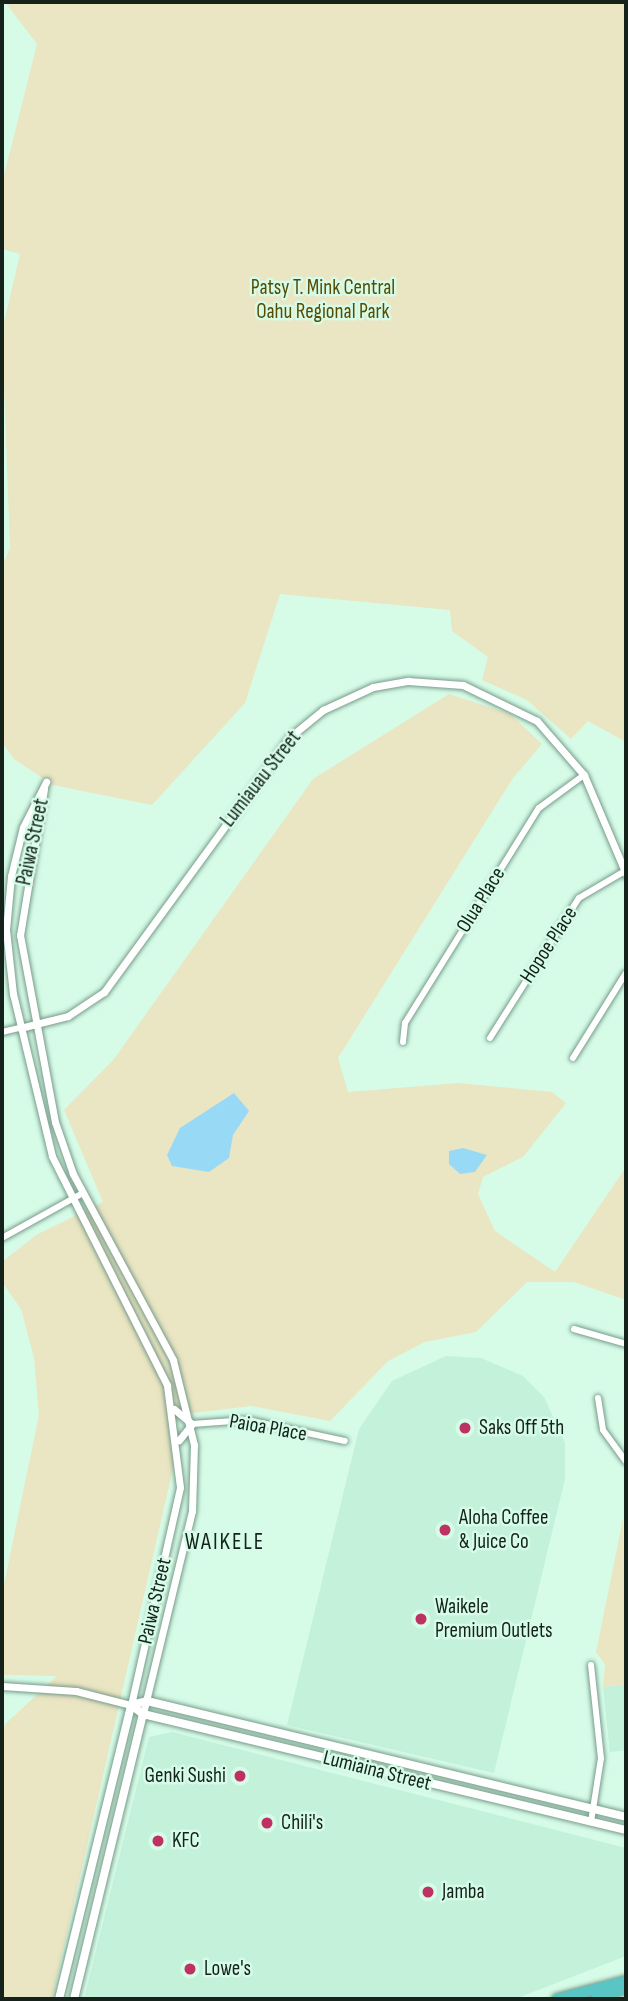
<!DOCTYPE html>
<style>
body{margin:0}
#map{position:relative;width:628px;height:2001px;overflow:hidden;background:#d6fce8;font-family:"Sofia Sans Condensed",sans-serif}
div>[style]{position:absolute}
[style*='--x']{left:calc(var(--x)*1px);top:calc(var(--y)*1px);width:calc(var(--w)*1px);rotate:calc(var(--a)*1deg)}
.built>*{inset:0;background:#c3f1da}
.green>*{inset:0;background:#eae5c2}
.water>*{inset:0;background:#98daf5}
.roads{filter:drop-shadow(0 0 2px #789c8a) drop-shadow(0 0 2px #789c8a)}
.minor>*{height:6px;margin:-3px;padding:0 3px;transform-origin:3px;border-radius:3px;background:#fff}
.tertiary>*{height:7px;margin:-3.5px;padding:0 3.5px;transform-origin:3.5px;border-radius:3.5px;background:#fff}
.secondary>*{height:8px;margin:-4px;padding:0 4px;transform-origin:4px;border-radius:4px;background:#fff}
.motorway>*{height:10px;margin:-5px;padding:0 5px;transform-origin:5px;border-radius:5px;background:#59c6c5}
.dots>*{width:19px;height:19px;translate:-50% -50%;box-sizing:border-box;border:4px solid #d6fce8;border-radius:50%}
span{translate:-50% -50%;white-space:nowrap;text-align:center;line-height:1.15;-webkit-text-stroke:5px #d6fce8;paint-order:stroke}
.park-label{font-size:21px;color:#574c02}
.street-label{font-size:21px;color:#14221b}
.poi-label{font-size:21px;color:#14221b}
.left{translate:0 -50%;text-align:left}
.right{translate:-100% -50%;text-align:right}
.neighbourhood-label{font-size:23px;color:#14221b;letter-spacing:2px}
.frame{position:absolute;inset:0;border:4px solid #14221b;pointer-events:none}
</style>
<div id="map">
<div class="built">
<div style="clip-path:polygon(446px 1356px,481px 1358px,523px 1376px,544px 1397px,565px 1443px,565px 1479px,494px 1773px,287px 1725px,359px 1429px,392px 1381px)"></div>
<div style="clip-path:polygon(626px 1684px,626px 1750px,610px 1752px,603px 1687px)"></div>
<div style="clip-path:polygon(172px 1732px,626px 1848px,626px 1956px,515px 1999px,84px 1999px,149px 1737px)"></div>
</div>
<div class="green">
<div style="clip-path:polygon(5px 2px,626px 2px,626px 742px,588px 721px,571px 739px,527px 700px,482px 680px,488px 657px,452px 631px,450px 610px,280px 594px,245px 703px,152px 805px,53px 785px,14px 759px,2px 742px,2px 567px,10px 548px,2px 331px,20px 254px,2px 249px,2px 183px,37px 44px)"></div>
<div style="clip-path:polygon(449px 694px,510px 714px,542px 744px,513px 778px,338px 1058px,348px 1092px,458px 1083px,552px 1092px,566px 1103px,523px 1157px,483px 1177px,478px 1194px,495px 1231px,555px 1272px,626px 1167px,626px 1300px,574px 1282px,527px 1282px,476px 1332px,425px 1342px,388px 1361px,330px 1421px,251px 1406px,168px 1416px,174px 1464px,52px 1999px,2px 1999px,2px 1727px,57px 1676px,4px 1675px,2px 1666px,2px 1594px,39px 1415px,34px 1358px,21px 1309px,2px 1282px,2px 1262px,36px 1235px,103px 1202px,64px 1110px,114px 1059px,313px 779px)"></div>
<div style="clip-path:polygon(623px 1519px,626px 1684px,603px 1687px,605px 1664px,596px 1652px)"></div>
</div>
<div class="water">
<div style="clip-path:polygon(234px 1093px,249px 1111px,233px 1135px,229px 1158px,209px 1172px,172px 1166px,167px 1155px,180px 1128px)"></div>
<div style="clip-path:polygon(463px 1148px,487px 1155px,475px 1172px,460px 1174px,449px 1164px,449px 1151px)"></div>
</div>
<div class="roads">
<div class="minor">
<div style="--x:2;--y:1032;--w:18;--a:-13"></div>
<div style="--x:490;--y:1038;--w:166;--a:-57.6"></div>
<div style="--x:579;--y:898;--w:53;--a:-30.4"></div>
<div style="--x:403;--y:1042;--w:19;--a:-84"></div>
<div style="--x:405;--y:1023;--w:253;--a:-58.1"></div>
<div style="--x:539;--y:808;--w:56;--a:-36.3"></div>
<div style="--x:573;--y:1058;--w:100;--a:-58.1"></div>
<div style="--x:2;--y:1238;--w:93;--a:-29.1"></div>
<div style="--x:574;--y:1329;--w:54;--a:16.1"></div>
<div style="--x:598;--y:1398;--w:32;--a:81"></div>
<div style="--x:603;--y:1430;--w:39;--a:54"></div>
<div style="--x:192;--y:1424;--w:55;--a:-4.2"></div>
<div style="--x:247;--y:1420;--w:100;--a:12.1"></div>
<div style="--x:591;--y:1665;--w:94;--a:83.9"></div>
<div style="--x:601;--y:1758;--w:65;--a:98.9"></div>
</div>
<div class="tertiary">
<div style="--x:44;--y:789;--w:148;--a:99.3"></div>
<div style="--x:20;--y:935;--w:190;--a:79.4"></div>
<div style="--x:55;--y:1122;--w:55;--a:70.9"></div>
<div style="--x:73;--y:1174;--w:211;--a:61.7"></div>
<div style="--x:173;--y:1360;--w:88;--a:76.1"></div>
<div style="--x:194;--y:1445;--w:66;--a:91.7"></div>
<div style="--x:192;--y:1511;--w:209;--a:103.6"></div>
<div style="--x:20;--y:1028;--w:49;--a:-14"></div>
<div style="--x:68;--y:1016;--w:43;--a:-33.7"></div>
<div style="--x:104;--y:992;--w:316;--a:-53.9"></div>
<div style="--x:290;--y:737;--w:43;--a:-39.3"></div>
<div style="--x:323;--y:710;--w:55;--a:-24.7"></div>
<div style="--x:373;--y:687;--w:36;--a:-10"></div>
<div style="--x:408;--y:681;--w:55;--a:4.2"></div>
<div style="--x:463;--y:685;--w:82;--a:25.9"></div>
<div style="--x:537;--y:721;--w:72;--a:49"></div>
<div style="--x:584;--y:775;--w:108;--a:67"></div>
<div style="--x:174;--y:1409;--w:23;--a:40"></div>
<div style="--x:192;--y:1424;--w:21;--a:129"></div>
<div style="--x:2;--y:1686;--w:74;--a:3.9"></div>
<div style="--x:76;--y:1691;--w:57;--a:14.3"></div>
<div style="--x:131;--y:1705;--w:223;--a:-77.3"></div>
<div style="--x:180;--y:1487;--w:103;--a:-97.3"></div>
<div style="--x:167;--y:1385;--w:256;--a:-116.7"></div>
<div style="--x:52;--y:1156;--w:167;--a:-103.5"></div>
<div style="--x:13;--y:994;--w:64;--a:-96.2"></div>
<div style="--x:6;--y:930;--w:54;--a:-84.7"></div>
<div style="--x:11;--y:876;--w:50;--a:-76.2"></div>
<div style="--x:23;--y:827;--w:51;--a:-62.9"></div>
</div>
<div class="secondary">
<div style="--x:131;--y:1705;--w:15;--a:37"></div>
<div style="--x:143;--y:1714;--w:497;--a:13.5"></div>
<div style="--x:131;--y:1705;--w:16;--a:-14"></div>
<div style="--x:147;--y:1701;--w:493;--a:13.6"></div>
<div style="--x:59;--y:1999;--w:303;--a:-76.2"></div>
<div style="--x:74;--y:1999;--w:293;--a:-76.4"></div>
</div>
<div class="motorway">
<div style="--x:557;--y:1999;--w:71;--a:-14.6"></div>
<div style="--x:595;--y:1999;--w:33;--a:-20"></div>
</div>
</div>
<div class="dots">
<div style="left:465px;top:1428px;background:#be3163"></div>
<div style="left:445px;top:1530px;background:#be3163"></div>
<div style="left:421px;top:1619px;background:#be3163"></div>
<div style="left:240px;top:1776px;background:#be3163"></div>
<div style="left:267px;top:1823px;background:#be3163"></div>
<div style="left:158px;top:1841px;background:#be3163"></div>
<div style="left:428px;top:1892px;background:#be3163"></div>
<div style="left:190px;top:1969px;background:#be3163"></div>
</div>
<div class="park-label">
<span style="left:323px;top:300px">Patsy T. Mink Central<br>Oahu Regional Park</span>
</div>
<div class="street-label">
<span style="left:261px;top:779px;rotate:-52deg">Lumiauau Street</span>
<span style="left:33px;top:842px;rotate:-78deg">Paiwa Street</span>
<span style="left:481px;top:900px;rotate:-58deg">Olua Place</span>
<span style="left:549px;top:945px;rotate:-57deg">Hopoe Place</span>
<span style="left:268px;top:1428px;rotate:10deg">Paioa Place</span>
<span style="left:155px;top:1601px;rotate:-77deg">Paiwa Street</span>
<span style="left:377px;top:1771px;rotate:14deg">Lumiaina Street</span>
</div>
<div class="poi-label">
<span class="left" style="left:479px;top:1428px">Saks Off 5th</span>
<span class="left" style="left:459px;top:1530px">Aloha Coffee<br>&amp; Juice Co</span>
<span class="left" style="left:435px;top:1619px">Waikele<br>Premium Outlets</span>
<span class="right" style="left:226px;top:1776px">Genki Sushi</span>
<span class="left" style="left:281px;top:1823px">Chili's</span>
<span class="left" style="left:172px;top:1841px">KFC</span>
<span class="left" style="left:442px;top:1892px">Jamba</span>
<span class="left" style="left:204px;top:1969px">Lowe's</span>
</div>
<div class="neighbourhood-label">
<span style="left:225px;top:1542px">WAIKELE</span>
</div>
<div class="frame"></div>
</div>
